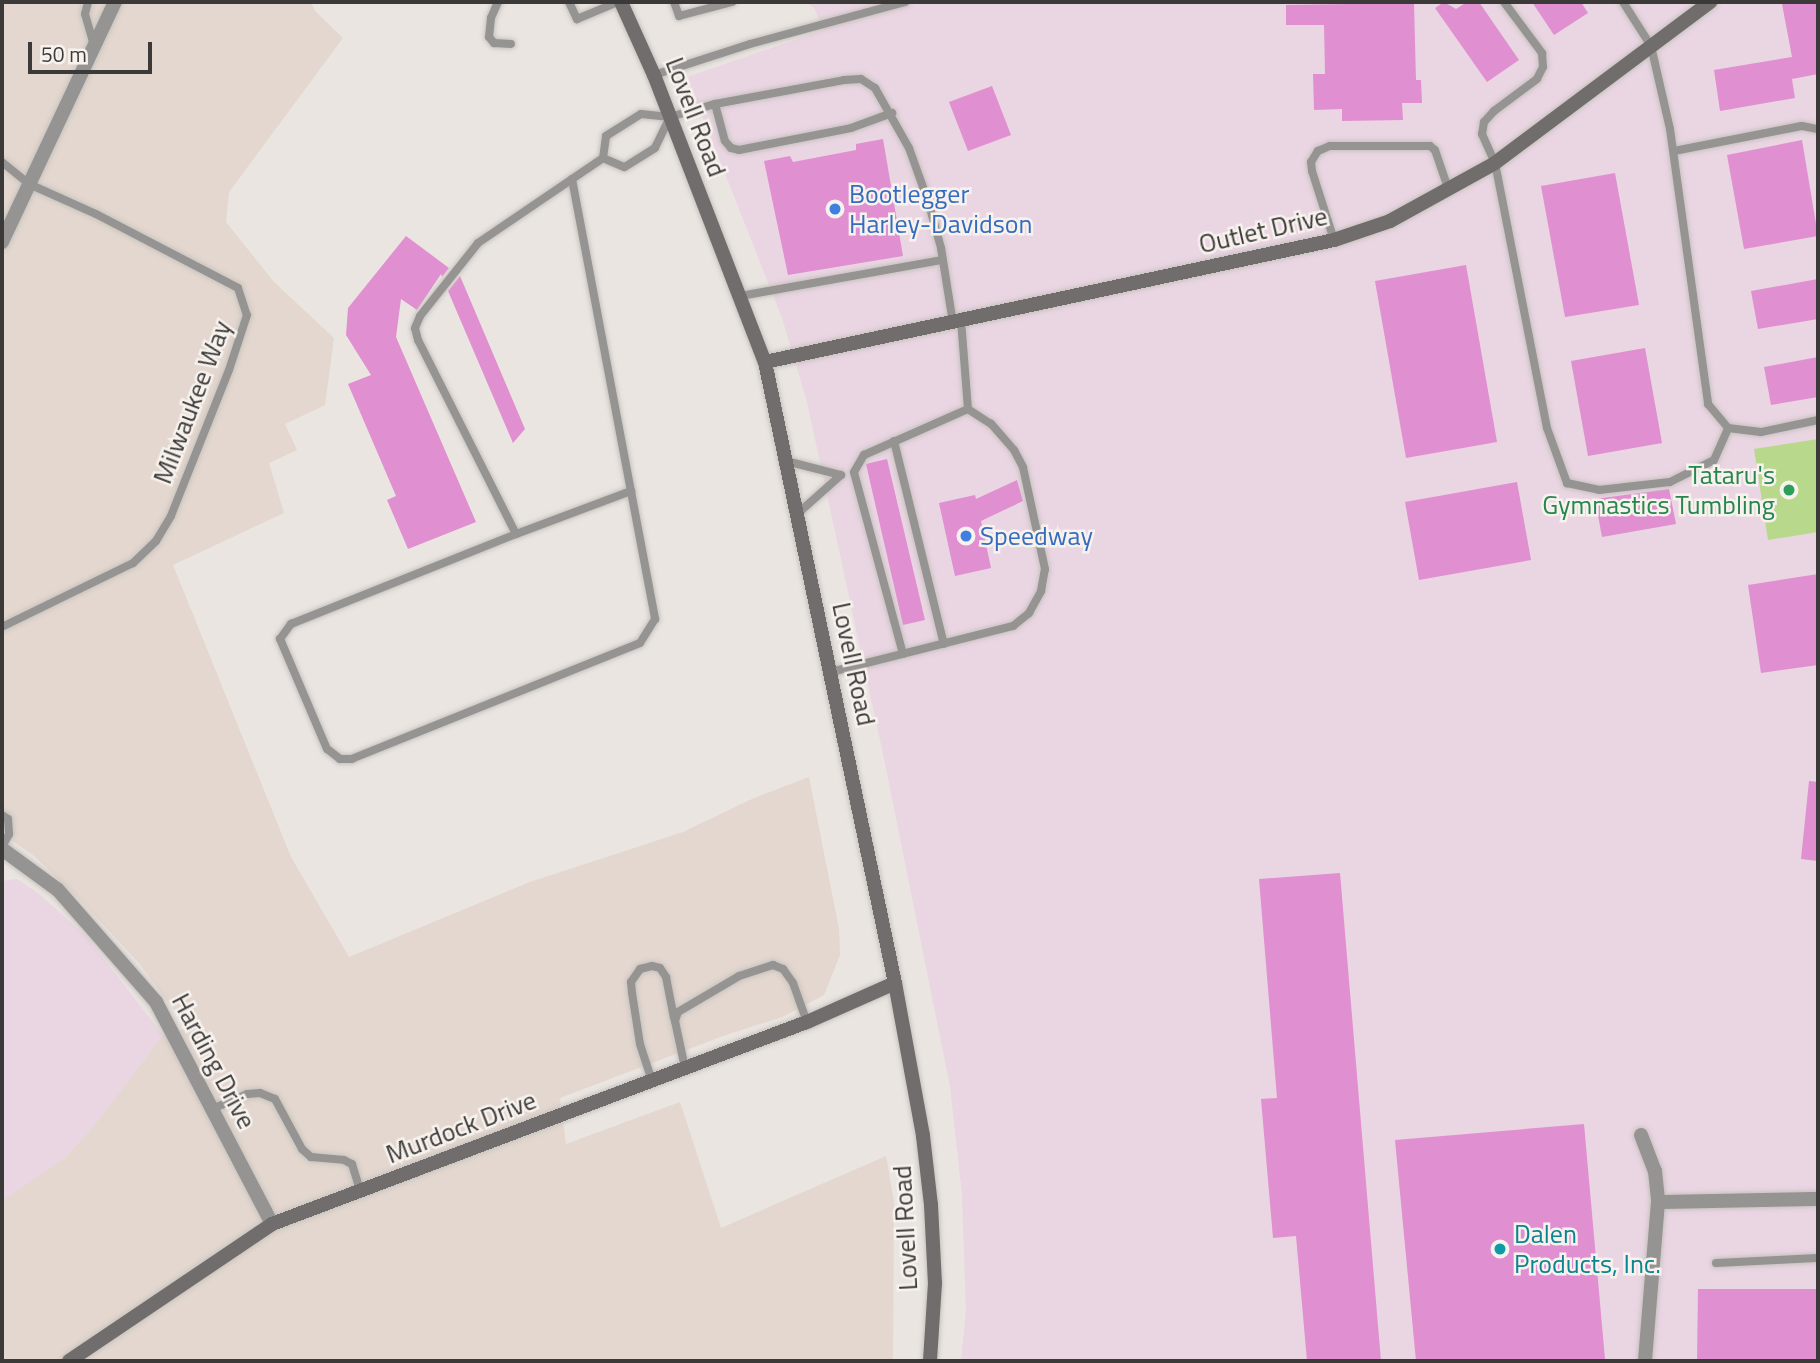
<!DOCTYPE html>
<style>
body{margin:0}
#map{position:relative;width:1820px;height:1363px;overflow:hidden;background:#eae5e1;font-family:"Titillium Web",sans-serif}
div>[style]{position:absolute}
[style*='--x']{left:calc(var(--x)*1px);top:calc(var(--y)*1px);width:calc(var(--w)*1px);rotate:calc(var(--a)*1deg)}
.commercial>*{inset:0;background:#ead5e3}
.built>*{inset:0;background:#e3d7cf}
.green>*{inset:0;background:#b8d98b}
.building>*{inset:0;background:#e08fd0}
.roads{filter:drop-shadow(0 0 2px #c7c3bf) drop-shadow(0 0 2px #c7c3bf)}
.lane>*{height:8px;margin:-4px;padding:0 4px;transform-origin:4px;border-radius:4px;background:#969493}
.street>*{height:14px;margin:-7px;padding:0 7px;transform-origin:7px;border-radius:7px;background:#969493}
.secondary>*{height:14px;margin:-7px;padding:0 7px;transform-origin:7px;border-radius:7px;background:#716d6c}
.dots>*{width:19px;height:19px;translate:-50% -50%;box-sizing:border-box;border:4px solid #f7f2ee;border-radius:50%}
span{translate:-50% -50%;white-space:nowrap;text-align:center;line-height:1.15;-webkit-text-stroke:5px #f7f2ee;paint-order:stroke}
.street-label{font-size:26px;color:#3c3a38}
.shop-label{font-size:26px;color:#366cbe}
.left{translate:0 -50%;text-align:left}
.leisure-label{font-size:26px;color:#27864d}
.right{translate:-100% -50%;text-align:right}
.culture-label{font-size:26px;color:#0d838f}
.frame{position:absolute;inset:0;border:4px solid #3c3a38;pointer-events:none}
.scale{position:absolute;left:28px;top:42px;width:124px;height:32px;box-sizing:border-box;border:4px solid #3c3a38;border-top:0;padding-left:9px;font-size:21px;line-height:24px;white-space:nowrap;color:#3c3a38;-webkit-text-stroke:5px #f7f2ee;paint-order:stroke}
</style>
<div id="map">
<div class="commercial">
<div style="clip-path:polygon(806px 2px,1818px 2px,1818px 1361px,961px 1361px,966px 1311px,962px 1195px,950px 1086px,883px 754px,807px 402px,782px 318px,687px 77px,824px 30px,814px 8px)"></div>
<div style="clip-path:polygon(17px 879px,38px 893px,85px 935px,163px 1035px,97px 1122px,65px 1158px,2px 1201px,2px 881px)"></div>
</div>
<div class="built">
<div style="clip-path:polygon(2px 2px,311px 2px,315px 11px,343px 38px,229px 192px,226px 222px,274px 282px,334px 338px,325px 405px,285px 424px,297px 450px,269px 463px,284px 513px,173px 565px,291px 857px,349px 957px,530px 882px,683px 832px,754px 798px,809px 777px,839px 929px,840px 955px,824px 995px,782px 1017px,723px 1036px,560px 1098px,566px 1144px,680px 1102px,721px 1228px,886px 1156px,894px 1202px,893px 1361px,2px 1361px,2px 1201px,65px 1158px,97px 1122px,163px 1035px,187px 1028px,139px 963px,78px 898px,33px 855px,2px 834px)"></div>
</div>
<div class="green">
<div style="clip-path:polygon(1818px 439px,1818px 532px,1768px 540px,1754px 449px)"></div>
</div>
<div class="building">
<div style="clip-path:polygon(1444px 2px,1456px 9px,1467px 2px,1479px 2px,1519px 60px,1487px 82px,1435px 8px)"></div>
<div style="clip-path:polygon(1532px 2px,1581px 2px,1588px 13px,1554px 35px)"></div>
<div style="clip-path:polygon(1792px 2px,1818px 2px,1818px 74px,1792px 79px,1795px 98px,1720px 111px,1714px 70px,1792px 57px,1782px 4px)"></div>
<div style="clip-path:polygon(1414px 3px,1416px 80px,1421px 80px,1422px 103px,1402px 103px,1403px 120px,1342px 121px,1342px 109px,1314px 110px,1313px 74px,1325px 74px,1324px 25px,1286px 25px,1286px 5px)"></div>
<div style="clip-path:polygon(992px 86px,1011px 135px,968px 151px,949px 102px)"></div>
<div style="clip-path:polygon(883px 139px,903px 256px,788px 275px,764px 161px,790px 156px,793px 162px,856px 150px,856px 144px)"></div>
<div style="clip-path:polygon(1802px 140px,1818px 236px,1744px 249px,1727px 155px)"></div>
<div style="clip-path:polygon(1615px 173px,1639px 305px,1565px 317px,1541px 186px)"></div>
<div style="clip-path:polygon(406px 236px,449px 268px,442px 277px,441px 274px,417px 310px,401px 299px,396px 337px,476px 522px,408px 549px,387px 500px,396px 496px,348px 384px,371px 375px,346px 335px,348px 308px)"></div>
<div style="clip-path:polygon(1466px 265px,1497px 442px,1406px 458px,1375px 281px)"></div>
<div style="clip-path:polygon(460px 276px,525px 429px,513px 443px,448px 291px)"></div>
<div style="clip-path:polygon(1818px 279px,1818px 319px,1758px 329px,1751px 291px)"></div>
<div style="clip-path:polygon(1645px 348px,1662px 443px,1588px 456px,1571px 361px)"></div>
<div style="clip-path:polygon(1818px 357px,1818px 397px,1771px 405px,1764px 367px)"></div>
<div style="clip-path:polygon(887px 459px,925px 620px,903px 625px,866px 464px)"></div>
<div style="clip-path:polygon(1017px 480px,1023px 501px,981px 521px,991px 568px,955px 576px,939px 503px,975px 495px,976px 499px)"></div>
<div style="clip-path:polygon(1517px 482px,1531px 560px,1419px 580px,1405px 502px)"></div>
<div style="clip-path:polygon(1669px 489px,1676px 524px,1602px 537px,1595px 499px)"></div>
<div style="clip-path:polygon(1818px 574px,1818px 665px,1761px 673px,1748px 585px)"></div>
<div style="clip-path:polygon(1809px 781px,1818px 782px,1818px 861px,1801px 859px)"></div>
<div style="clip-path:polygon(1340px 873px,1381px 1361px,1307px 1361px,1296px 1236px,1273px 1238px,1261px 1099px,1277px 1098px,1259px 879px)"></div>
<div style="clip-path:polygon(1584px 1124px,1605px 1359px,1416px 1361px,1395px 1140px)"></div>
<div style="clip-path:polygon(1698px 1289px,1818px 1289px,1818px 1361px,1697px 1361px)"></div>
</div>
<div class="roads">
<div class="lane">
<div style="--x:88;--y:2;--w:12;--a:104"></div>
<div style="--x:85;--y:14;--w:33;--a:74"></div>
<div style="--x:498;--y:2;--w:17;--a:114"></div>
<div style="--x:491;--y:18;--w:19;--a:96"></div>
<div style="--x:489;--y:37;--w:8;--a:50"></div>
<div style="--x:494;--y:43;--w:17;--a:3"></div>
<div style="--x:569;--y:2;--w:19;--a:65"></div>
<div style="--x:577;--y:19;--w:44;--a:-22.5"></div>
<div style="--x:674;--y:2;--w:15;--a:70"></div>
<div style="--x:679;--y:16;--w:55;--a:-14.8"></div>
<div style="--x:1504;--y:2;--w:64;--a:53.3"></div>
<div style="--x:1542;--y:53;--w:14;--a:86"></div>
<div style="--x:1543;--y:67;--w:13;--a:117"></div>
<div style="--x:1537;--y:79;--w:54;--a:143.3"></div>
<div style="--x:1494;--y:111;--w:15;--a:132"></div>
<div style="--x:1484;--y:122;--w:12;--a:99"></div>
<div style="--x:1482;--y:134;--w:32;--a:66"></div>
<div style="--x:1495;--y:163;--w:270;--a:78.9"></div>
<div style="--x:1547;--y:428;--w:59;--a:70"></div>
<div style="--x:1567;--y:483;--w:33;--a:12"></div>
<div style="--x:1599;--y:490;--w:71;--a:-6.4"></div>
<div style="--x:1670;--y:482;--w:49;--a:-26.6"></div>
<div style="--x:1714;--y:460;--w:35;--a:-66"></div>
<div style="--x:1623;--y:2;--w:52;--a:57.5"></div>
<div style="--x:1651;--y:46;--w:85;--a:77.1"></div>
<div style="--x:1670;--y:129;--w:278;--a:82.1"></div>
<div style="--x:1708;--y:404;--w:31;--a:50"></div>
<div style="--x:1728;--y:428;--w:33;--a:7"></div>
<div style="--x:1761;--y:432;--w:58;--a:-11.9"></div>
<div style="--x:654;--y:75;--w:101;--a:-17.9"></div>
<div style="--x:750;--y:44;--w:161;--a:-15.2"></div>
<div style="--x:715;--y:104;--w:38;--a:75"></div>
<div style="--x:725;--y:141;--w:9;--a:49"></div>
<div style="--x:731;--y:148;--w:8;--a:14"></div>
<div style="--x:739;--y:150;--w:114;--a:-11.1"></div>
<div style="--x:851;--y:128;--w:44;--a:-20.1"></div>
<div style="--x:641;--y:114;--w:29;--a:6"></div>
<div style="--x:670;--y:117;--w:34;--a:116"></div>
<div style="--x:655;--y:148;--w:36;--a:148"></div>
<div style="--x:624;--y:167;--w:23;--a:-157"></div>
<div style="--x:603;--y:158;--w:22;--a:-82"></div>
<div style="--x:606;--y:136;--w:41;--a:-32.2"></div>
<div style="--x:670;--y:117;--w:47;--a:-16.1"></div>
<div style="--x:715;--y:104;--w:131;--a:-10.5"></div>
<div style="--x:844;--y:80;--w:17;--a:-3"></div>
<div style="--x:861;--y:79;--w:17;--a:33"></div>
<div style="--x:875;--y:88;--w:69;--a:60.5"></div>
<div style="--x:909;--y:148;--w:56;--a:70.3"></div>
<div style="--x:928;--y:201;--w:49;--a:74.5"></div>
<div style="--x:941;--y:248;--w:76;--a:80.9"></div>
<div style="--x:1674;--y:151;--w:130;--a:-11.1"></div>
<div style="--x:1802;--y:126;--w:16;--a:11"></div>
<div style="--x:2;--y:162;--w:35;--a:39"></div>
<div style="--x:29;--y:184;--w:73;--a:24.1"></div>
<div style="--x:96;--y:214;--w:160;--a:27.5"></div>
<div style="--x:238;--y:288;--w:28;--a:72"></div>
<div style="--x:247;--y:315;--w:58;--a:108.1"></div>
<div style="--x:229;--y:370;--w:157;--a:111.7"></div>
<div style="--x:171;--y:516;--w:29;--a:121"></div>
<div style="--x:156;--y:541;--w:32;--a:136"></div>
<div style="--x:133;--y:563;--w:146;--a:154"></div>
<div style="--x:572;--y:179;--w:448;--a:79.3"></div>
<div style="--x:655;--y:619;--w:28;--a:122"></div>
<div style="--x:640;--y:643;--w:310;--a:158.1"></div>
<div style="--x:352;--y:759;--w:12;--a:180"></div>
<div style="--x:340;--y:759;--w:16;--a:-142"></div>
<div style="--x:327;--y:749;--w:120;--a:-113.1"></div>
<div style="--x:280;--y:639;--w:19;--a:-54"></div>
<div style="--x:291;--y:624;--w:242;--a:-21.8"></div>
<div style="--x:516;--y:534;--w:217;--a:-116.8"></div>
<div style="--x:418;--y:340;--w:12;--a:-104"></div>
<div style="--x:415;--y:328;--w:13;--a:-67"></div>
<div style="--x:420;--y:316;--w:93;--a:-51.5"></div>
<div style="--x:478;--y:243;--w:151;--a:-34.2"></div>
<div style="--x:1334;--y:240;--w:72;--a:-107.7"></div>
<div style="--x:1312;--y:171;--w:9;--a:-96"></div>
<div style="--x:1311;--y:162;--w:13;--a:-58"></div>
<div style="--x:1318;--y:151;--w:13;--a:-23"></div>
<div style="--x:1330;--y:146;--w:100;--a:0"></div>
<div style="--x:1430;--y:146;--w:6;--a:39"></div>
<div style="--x:1435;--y:150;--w:43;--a:71.1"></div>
<div style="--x:740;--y:296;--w:206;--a:-10.1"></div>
<div style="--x:894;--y:441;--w:209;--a:76.2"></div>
<div style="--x:786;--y:461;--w:57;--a:14.3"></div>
<div style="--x:841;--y:475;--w:59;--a:138.4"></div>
<div style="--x:516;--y:534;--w:123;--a:-20.5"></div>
<div style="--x:903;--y:654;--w:188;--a:-105.1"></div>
<div style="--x:854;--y:472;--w:20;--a:-60"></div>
<div style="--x:864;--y:455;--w:114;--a:-23.9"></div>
<div style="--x:831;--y:672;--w:188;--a:-14.2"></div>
<div style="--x:1013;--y:626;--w:21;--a:-39"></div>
<div style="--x:1029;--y:613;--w:25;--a:-61"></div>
<div style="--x:1041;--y:591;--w:22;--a:-80"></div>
<div style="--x:1045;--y:569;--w:104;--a:-102.2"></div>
<div style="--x:1023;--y:467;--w:19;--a:-118"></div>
<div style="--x:1014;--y:450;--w:35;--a:-131"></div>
<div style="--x:991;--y:424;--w:27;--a:-147"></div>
<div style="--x:968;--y:409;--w:88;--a:-94.5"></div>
<div style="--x:2;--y:815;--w:7;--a:34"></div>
<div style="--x:8;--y:819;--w:15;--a:86"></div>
<div style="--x:9;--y:834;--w:15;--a:118"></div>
<div style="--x:685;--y:1068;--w:48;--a:-102"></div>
<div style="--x:675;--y:1021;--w:9;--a:-72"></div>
<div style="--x:678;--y:1012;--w:71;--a:-30.5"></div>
<div style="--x:739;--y:976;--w:36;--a:-18"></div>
<div style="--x:773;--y:965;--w:11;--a:22"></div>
<div style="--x:783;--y:969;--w:17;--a:54"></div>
<div style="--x:793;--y:983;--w:41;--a:70.3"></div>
<div style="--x:652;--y:1081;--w:39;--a:-108"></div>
<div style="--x:640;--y:1044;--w:52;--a:-98.9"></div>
<div style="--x:632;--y:993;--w:11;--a:-95"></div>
<div style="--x:631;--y:982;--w:16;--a:-55"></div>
<div style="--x:640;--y:969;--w:12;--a:-14"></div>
<div style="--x:652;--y:966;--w:8;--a:14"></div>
<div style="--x:660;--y:968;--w:11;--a:56"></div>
<div style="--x:666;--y:977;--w:42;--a:79"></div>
<div style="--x:212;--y:1109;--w:38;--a:-23"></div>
<div style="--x:247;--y:1094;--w:13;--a:-4"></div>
<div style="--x:260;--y:1093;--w:16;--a:22"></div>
<div style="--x:275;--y:1099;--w:57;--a:61.6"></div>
<div style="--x:302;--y:1149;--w:12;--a:42"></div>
<div style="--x:311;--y:1157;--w:33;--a:5"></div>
<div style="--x:344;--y:1160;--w:9;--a:27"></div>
<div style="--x:352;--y:1164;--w:28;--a:73"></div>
<div style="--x:1716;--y:1263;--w:102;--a:-2.8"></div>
</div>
<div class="street">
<div style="--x:2;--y:242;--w:265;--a:-64.8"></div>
<div style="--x:2;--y:849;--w:69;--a:36.2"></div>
<div style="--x:58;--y:890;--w:149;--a:48.8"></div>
<div style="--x:156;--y:1002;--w:250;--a:62.4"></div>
<div style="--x:1641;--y:1135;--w:39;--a:69"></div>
<div style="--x:1655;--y:1171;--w:31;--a:84"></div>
<div style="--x:1658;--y:1202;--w:160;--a:94.7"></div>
<div style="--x:1658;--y:1202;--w:160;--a:-1.1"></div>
</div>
<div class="secondary">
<div style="--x:621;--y:2;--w:80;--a:65.7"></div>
<div style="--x:654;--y:75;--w:308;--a:68.9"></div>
<div style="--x:765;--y:362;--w:634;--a:78.18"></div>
<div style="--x:895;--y:983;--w:156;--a:79.6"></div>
<div style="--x:923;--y:1136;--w:69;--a:83.4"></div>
<div style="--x:931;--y:1205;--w:78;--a:87.1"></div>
<div style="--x:935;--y:1283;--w:78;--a:93.7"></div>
<div style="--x:765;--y:362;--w:582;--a:-12.1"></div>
<div style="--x:1334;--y:240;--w:59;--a:-18.7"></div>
<div style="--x:1390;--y:221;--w:120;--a:-28.9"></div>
<div style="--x:1495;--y:163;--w:269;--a:-36.8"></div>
<div style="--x:69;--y:1361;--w:245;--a:-34"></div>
<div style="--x:272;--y:1224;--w:572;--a:-20.69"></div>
<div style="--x:807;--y:1022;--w:96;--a:-23.9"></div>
</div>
</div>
<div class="dots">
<div style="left:835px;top:209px;background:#3f7fe0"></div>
<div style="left:1789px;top:490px;background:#2e9e5b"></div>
<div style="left:966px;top:536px;background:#3f7fe0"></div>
<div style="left:1500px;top:1249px;background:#0f9aa8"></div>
</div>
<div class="street-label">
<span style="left:696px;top:117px;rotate:69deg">Lovell Road</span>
<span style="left:1263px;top:230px;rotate:-13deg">Outlet Drive</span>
<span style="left:192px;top:402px;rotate:-69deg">Milwaukee Way</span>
<span style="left:854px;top:664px;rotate:78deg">Lovell Road</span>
<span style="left:214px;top:1061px;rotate:62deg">Harding Drive</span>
<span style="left:461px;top:1127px;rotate:-21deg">Murdock Drive</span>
<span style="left:905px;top:1228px;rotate:-93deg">Lovell Road</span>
</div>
<div class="shop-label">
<span class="left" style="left:849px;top:209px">Bootlegger<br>Harley-Davidson</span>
<span class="left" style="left:980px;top:536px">Speedway</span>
</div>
<div class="leisure-label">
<span class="right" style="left:1775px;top:490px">Tataru's<br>Gymnastics Tumbling</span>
</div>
<div class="culture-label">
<span class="left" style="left:1514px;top:1249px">Dalen<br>Products, Inc.</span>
</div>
<div class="frame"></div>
<div class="scale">50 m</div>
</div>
